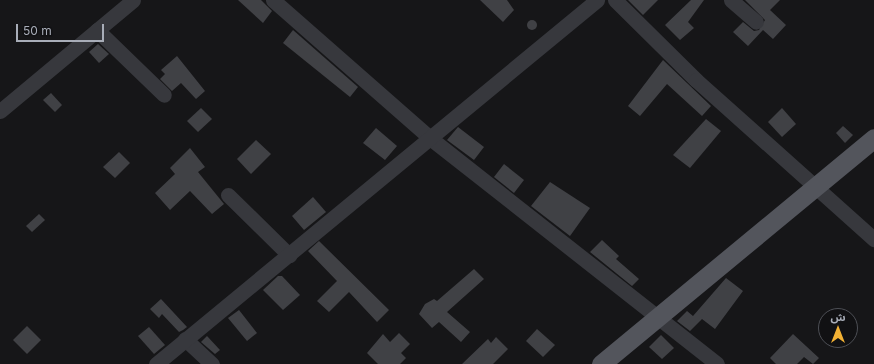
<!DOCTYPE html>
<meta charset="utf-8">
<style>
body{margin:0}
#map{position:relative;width:874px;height:364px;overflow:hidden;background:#161618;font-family:Inter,"Noto Sans Arabic",sans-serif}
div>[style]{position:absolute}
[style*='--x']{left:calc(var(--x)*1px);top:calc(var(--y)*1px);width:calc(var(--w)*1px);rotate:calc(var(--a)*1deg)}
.building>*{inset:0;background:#404145}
.round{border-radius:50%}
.minor>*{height:15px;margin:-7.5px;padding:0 7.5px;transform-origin:7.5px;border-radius:7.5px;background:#37383d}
.major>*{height:19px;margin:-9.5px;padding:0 9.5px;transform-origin:9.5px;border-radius:9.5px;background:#53555c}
span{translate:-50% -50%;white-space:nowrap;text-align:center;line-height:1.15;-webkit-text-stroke:3.5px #111113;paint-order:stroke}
.north{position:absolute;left:818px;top:308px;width:40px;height:40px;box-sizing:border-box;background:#111113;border:1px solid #4d4f55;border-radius:50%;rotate:0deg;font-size:11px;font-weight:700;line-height:16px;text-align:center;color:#a8adb8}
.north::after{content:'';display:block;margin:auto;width:14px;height:18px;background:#f2b134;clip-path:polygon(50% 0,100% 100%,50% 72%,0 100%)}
.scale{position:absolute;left:16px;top:24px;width:88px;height:18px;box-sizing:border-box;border:2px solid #a8adb8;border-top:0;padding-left:5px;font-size:12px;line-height:14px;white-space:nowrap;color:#a8adb8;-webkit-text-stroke:3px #111113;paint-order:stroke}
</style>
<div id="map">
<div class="building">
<div style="clip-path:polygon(238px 0,261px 0,272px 11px,263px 23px)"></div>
<div style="clip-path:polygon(480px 0,507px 0,514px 10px,503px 22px)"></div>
<div style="clip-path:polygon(628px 0,658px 0,643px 15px)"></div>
<div style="clip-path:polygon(691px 0,704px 0,688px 22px,694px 28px,680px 40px,665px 25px)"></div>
<div style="clip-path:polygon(745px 0,780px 0,770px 10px,786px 25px,773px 39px,763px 30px,748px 46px,733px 32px,743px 22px,754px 31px,759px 30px,765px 20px)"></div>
<div class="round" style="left:527px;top:20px;width:10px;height:10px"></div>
<div style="clip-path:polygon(293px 30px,358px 87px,350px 97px,283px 43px)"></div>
<div style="clip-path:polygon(98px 44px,109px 54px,99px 63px,89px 52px)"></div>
<div style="clip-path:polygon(177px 56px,205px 91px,196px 99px,181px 83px,172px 91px,160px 79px,165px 74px,161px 70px)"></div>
<div style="clip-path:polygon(663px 60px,711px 106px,702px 116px,667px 84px,640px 116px,628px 106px)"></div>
<div style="clip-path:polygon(51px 93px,62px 105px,55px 112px,43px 100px)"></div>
<div style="clip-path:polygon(201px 108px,212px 119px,198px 132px,187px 121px)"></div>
<div style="clip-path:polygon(782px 108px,796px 124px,782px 137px,768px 122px)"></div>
<div style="clip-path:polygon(706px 119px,721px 131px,690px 168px,673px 155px)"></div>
<div style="clip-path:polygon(843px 126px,853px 135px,845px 143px,836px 133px)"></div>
<div style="clip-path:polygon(458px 127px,484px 147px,474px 160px,447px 140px)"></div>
<div style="clip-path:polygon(376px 128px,397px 146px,385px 160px,363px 143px)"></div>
<div style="clip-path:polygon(256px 140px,271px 154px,251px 174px,237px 159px)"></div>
<div style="clip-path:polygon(190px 148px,205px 167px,198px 172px,224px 204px,212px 214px,190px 191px,170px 210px,155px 193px,175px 174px,170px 168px)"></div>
<div style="clip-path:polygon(119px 152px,130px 163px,115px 178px,103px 167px)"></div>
<div style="clip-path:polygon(504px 164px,524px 180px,514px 193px,494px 177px)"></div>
<div style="clip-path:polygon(550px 182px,590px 208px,570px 236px,531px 206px)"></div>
<div style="clip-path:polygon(313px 197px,326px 212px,304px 230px,292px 216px)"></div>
<div style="clip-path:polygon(39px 214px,45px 220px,32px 232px,26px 226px)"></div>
<div style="clip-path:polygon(602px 240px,619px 256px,616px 259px,639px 279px,632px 286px,590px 252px)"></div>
<div style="clip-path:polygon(319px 241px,389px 310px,377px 322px,349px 292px,329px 312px,317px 301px,337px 281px,308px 251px)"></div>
<div style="clip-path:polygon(474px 269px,484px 279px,447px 312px,470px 332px,461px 342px,439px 322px,432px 328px,419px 314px,425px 304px,434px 299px,437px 301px)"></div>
<div style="clip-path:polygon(278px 276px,282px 276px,300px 295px,283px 310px,263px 290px)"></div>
<div style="clip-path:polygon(726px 278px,743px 291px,715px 329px,702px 319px,690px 331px,677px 321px,687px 311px,693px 316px)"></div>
<div style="clip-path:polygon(161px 299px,187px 327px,183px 330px,179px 332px,162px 314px,159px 318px,150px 309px)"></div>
<div style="clip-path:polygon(239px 310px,257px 333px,247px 341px,228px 318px)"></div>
<div style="clip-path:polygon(27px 326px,41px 340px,27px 354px,13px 340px)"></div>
<div style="clip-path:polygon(149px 327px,165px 345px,154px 354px,138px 336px)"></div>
<div style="clip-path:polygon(537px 329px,555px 345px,543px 357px,526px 341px)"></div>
<div style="clip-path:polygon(399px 333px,410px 344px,401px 353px,406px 358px,400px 364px,378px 364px,367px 353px,383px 334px,390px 342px)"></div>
<div style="clip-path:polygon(793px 334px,819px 358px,813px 364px,804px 357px,797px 364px,776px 364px,770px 358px)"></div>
<div style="clip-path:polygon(661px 335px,674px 348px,662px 359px,649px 347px)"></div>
<div style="clip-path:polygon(207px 336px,220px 350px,215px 354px,201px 342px)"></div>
<div style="clip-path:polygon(496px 337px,508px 349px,493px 364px,462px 364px,488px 339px,491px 343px)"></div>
</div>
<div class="minor">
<div style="--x:273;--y:0;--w:209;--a:41.3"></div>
<div style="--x:430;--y:138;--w:365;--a:38.2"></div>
<div style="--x:615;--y:0;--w:114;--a:44.6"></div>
<div style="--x:696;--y:80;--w:239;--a:41.8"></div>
<div style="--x:731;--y:0;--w:33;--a:41"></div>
<div style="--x:97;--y:30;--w:93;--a:44.1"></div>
<div style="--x:0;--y:111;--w:173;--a:-39.8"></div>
<div style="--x:228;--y:195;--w:86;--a:44.5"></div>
<div style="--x:185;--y:339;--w:37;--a:43"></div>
<div style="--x:156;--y:364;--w:572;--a:-39.54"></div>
</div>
<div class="major">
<div style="--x:601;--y:364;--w:354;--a:-39.6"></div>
</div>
<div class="north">ش</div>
<div class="scale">50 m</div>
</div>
